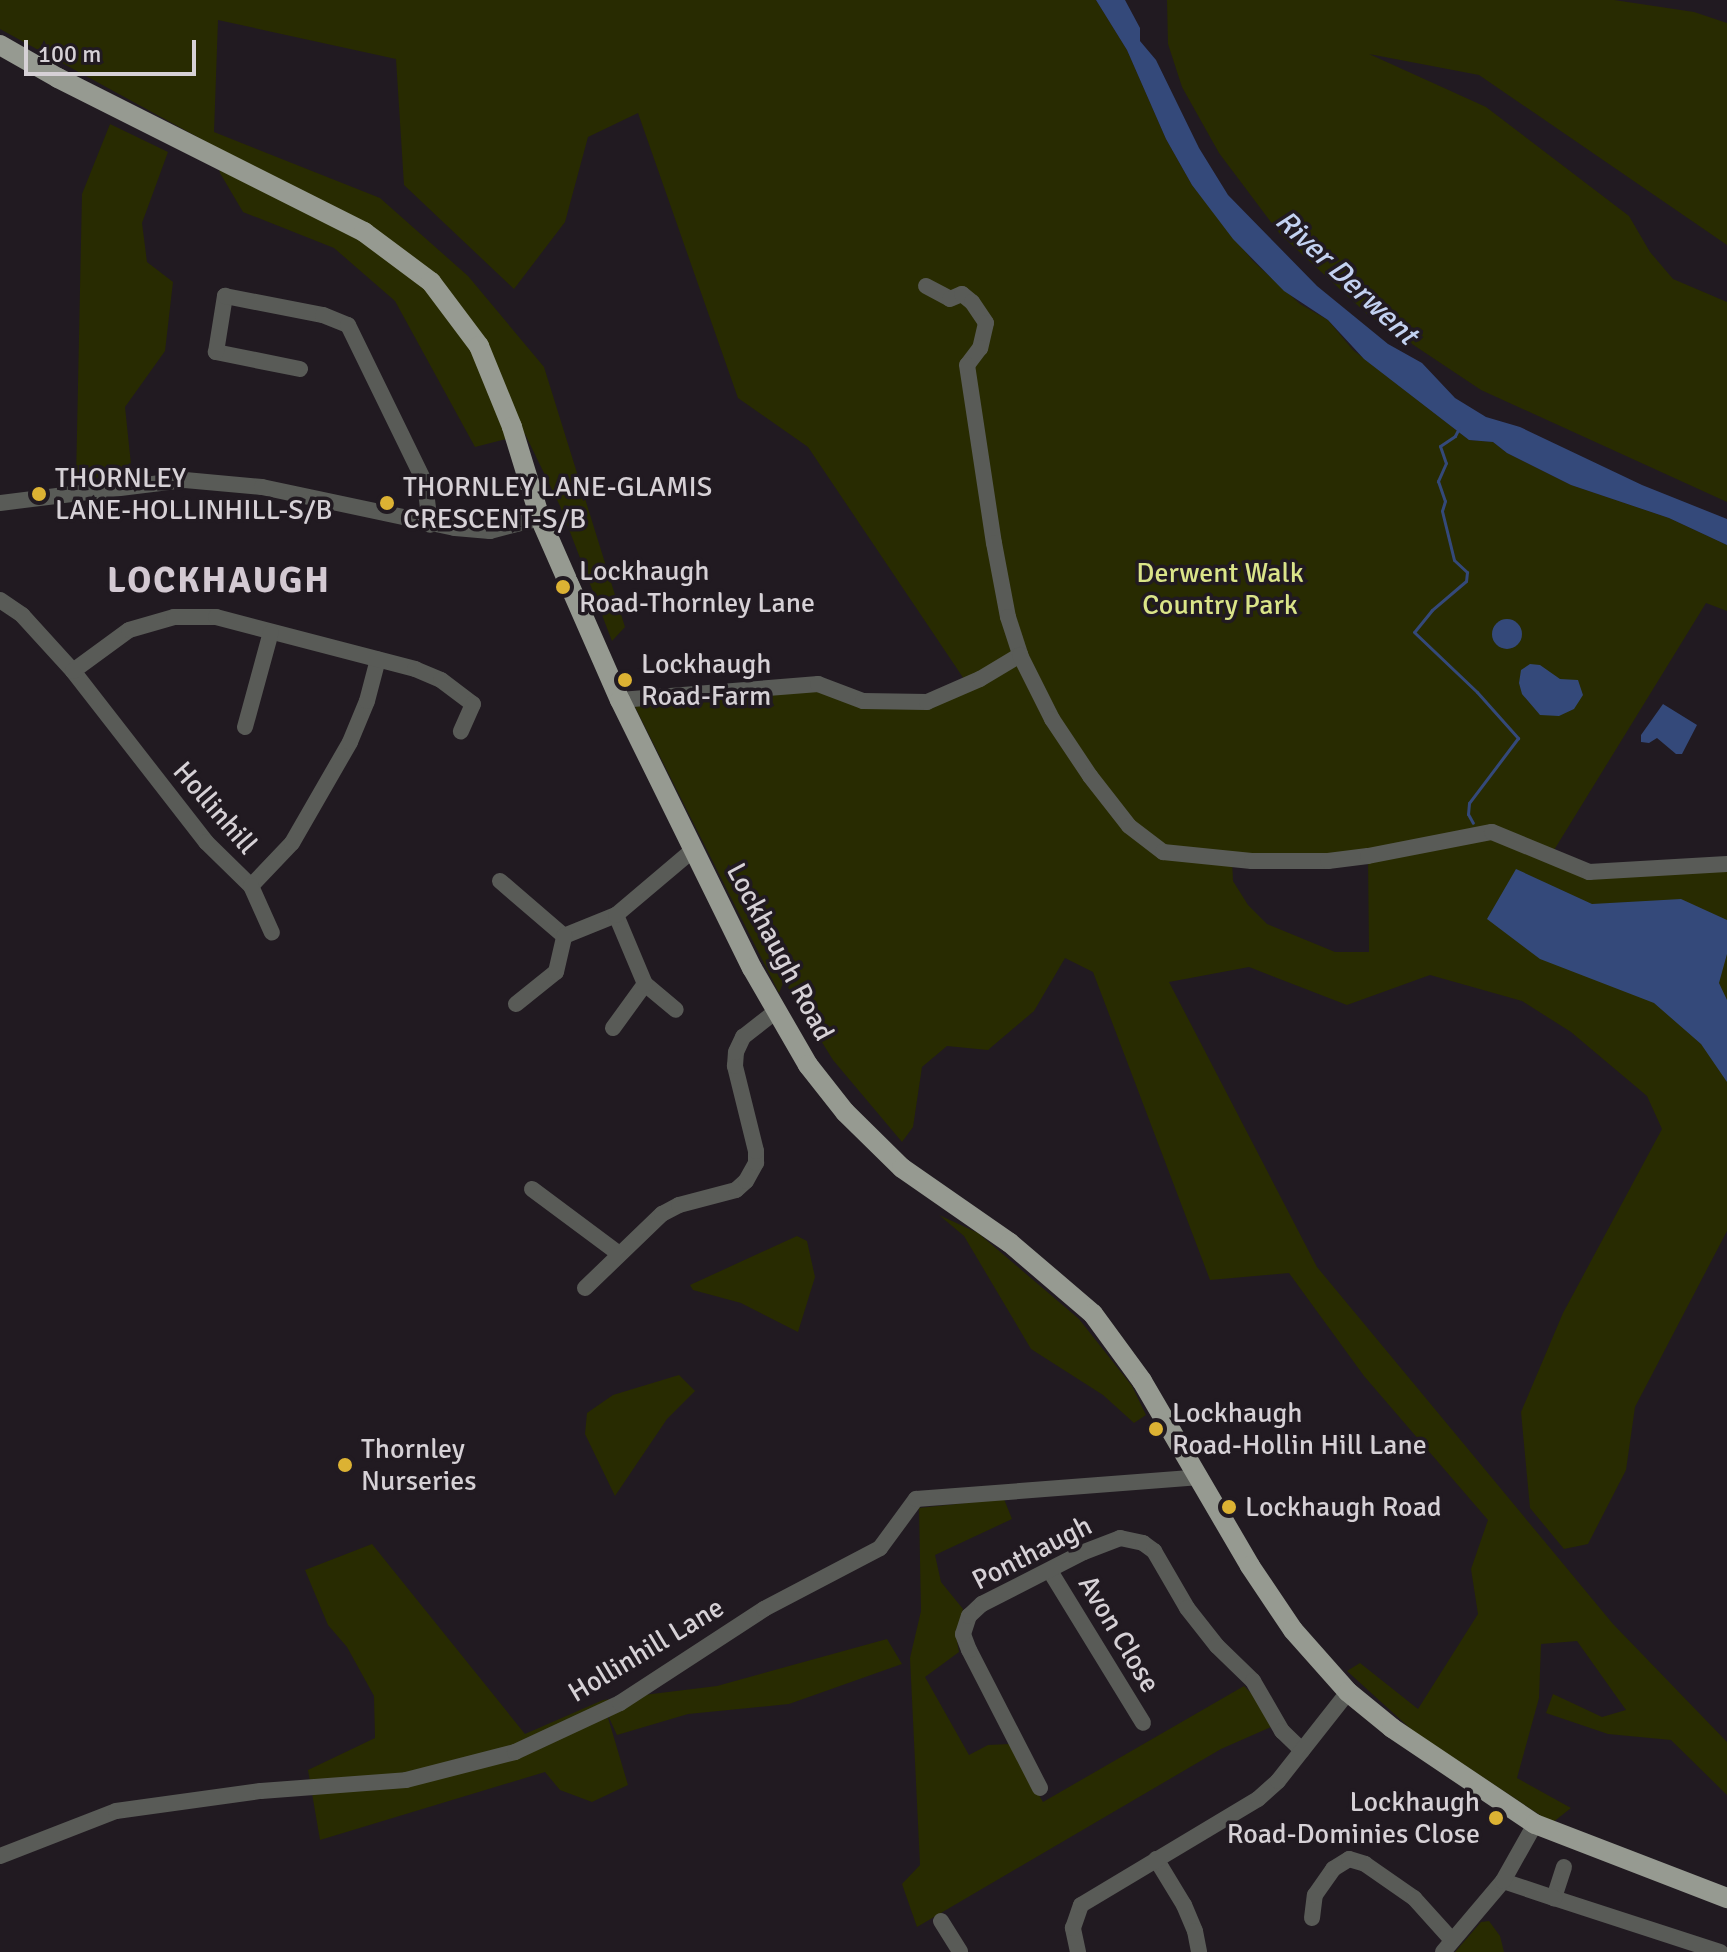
<!DOCTYPE html>
<style>
body{margin:0}
#map{position:relative;width:1727px;height:1952px;overflow:hidden;background:#211a21;font-family:Signika,sans-serif}
div>[style]{position:absolute}
[style*='--x']{left:calc(var(--x)*1px);top:calc(var(--y)*1px);width:calc(var(--w)*1px);rotate:calc(var(--a)*1deg)}
.green>*{inset:0;background:#282b01}
.water>*{inset:0;background:#34497a}
.round{border-radius:50%}
.stream>*{height:3px;margin:-1.5px;padding:0 1.5px;transform-origin:1.5px;border-radius:1.5px;background:#34497a}
.minor>*{height:16px;margin:-8px;padding:0 8px;transform-origin:8px;border-radius:8px;background:#595b57}
.major>*{height:20px;margin:-10px;padding:0 10px;transform-origin:10px;border-radius:10px;background:#969a91}
.dots>*{width:22px;height:22px;translate:-50% -50%;box-sizing:border-box;border:4px solid #211a21;border-radius:50%}
span{translate:-50% -50%;white-space:nowrap;text-align:center;line-height:1.15;-webkit-text-stroke:7px #211a21;paint-order:stroke}
.poi-label{font-size:28px;color:#d6d1d6}
.left{translate:0 -50%;text-align:left}
.right{translate:-100% -50%;text-align:right}
.park-label{font-size:28px;color:#dae488}
.street-label{font-size:28px;color:#d6d1d6}
.water-label{font-size:30px;color:#c3d2f1;font-style:italic}
.district-label{font-size:36px;color:#d3c9d2;font-weight:700;letter-spacing:2px}
.scale{position:absolute;left:24px;top:40px;width:172px;height:36px;box-sizing:border-box;border:4px solid #d6d1d6;border-top:0;padding-left:10px;font-size:24px;line-height:28px;white-space:nowrap;color:#d6d1d6;-webkit-text-stroke:6px #211a21;paint-order:stroke}
</style>
<div id="map">
<div class="green">
<div style="clip-path:polygon(evenodd,0 0,1096px 0,1127px 50px,1166px 139px,1192px 185px,1253px 261px,1300px 304px,1328px 320px,1353px 350px,1469px 440px,1493px 442px,1507px 453px,1571px 485px,1669px 518px,1727px 545px,1727px 611px,1706px 603px,1551px 855px,1589px 872px,1727px 864px,1727px 1231px,1635px 1407px,1626px 1470px,1588px 1544px,1564px 1549px,1530px 1508px,1521px 1412px,1563px 1313px,1662px 1129px,1647px 1096px,1571px 1032px,1522px 1001px,1430px 975px,1347px 1005px,1249px 967px,1169px 982px,1317px 1267px,1613px 1624px,1727px 1742px,1727px 1795px,1671px 1740px,1608px 1734px,1546px 1713px,1553px 1694px,1602px 1717px,1626px 1710px,1577px 1641px,1541px 1644px,1539px 1698px,1517px 1778px,1571px 1808px,1552px 1823px,1412px 1730px,1347px 1671px,1360px 1663px,1418px 1709px,1478px 1614px,1471px 1569px,1488px 1520px,1364px 1376px,1289px 1273px,1210px 1280px,1093px 972px,1065px 958px,1034px 1011px,988px 1050px,947px 1046px,922px 1067px,913px 1127px,902px 1142px,833px 1060px,784px 981px,779px 993px,631px 699px,818px 684px,863px 701px,927px 702px,968px 685px,808px 447px,738px 398px,638px 113px,588px 137px,565px 222px,514px 289px,404px 185px,396px 59px,218px 20px,214px 132px,380px 198px,468px 276px,544px 367px,625px 627px,612px 641px,560px 506px,525px 434px,475px 447px,395px 301px,334px 248px,243px 212px,220px 173px,214px 146px,0 29px,0 0,1368px 857px,1369px 952px,1335px 952px,1267px 924px,1248px 905px,1233px 881px,1232px 859px,1368px 857px)"></div>
<div style="clip-path:polygon(1167px 0,1614px 0,1694px 12px,1727px 23px,1727px 245px,1479px 75px,1369px 54px,1486px 107px,1629px 216px,1650px 252px,1673px 279px,1727px 302px,1727px 502px,1481px 390px,1367px 314px,1280px 234px,1219px 153px,1182px 87px,1168px 44px)"></div>
<div style="clip-path:polygon(110px 124px,168px 152px,142px 223px,147px 262px,173px 282px,165px 351px,125px 407px,132px 474px,76px 480px,82px 194px)"></div>
<div style="clip-path:polygon(939px 1215px,978px 1233px,1079px 1319px,1132px 1386px,1146px 1415px,1134px 1423px,1103px 1395px,1031px 1349px,964px 1236px)"></div>
<div style="clip-path:polygon(797px 1236px,807px 1241px,815px 1277px,798px 1332px,741px 1303px,693px 1290px,690px 1285px)"></div>
<div style="clip-path:polygon(679px 1375px,695px 1391px,667px 1419px,615px 1496px,585px 1434px,587px 1413px,613px 1395px)"></div>
<div style="clip-path:polygon(1004px 1499px,1012px 1519px,935px 1555px,941px 1582px,963px 1609px,956px 1635px,959px 1652px,925px 1677px,969px 1755px,988px 1745px,1010px 1744px,1043px 1802px,1244px 1686px,1262px 1704px,1271px 1727px,1221px 1749px,917px 1927px,902px 1884px,920px 1865px,910px 1658px,921px 1611px,919px 1508px)"></div>
<div style="clip-path:polygon(372px 1544px,525px 1734px,603px 1700px,717px 1686px,887px 1639px,902px 1664px,789px 1704px,688px 1714px,617px 1735px,606px 1711px,628px 1785px,592px 1802px,560px 1790px,545px 1772px,320px 1840px,308px 1770px,375px 1738px,374px 1696px,347px 1647px,328px 1625px,305px 1570px)"></div>
<div style="clip-path:polygon(1489px 1921px,1500px 1936px,1504px 1952px,1455px 1952px,1481px 1922px)"></div>
</div>
<div class="water">
<div style="clip-path:polygon(1096px 0,1125px 0,1140px 28px,1140px 41px,1156px 60px,1199px 148px,1228px 195px,1317px 286px,1388px 344px,1422px 363px,1455px 398px,1486px 417px,1520px 427px,1642px 485px,1727px 519px,1727px 545px,1669px 518px,1571px 485px,1507px 453px,1493px 442px,1469px 440px,1364px 359px,1328px 320px,1284px 291px,1233px 239px,1192px 185px,1166px 139px,1127px 50px)"></div>
<div class="round" style="left:1492px;top:619px;width:30px;height:30px"></div>
<div style="clip-path:polygon(1530px 664px,1540px 665px,1560px 679px,1578px 680px,1583px 695px,1574px 709px,1559px 716px,1540px 715px,1522px 694px,1519px 683px,1521px 670px)"></div>
<div style="clip-path:polygon(1663px 704px,1697px 725px,1682px 754px,1676px 754px,1657px 738px,1649px 743px,1641px 742px,1641px 735px)"></div>
<div style="clip-path:polygon(1516px 869px,1592px 904px,1681px 899px,1727px 920px,1727px 954px,1719px 983px,1727px 1000px,1727px 1082px,1701px 1044px,1654px 1003px,1540px 959px,1487px 919px)"></div>
</div>
<div class="stream">
<div style="--x:1459;--y:428;--w:9;--a:117"></div>
<div style="--x:1455;--y:436;--w:18;--a:146"></div>
<div style="--x:1440;--y:446;--w:18;--a:71"></div>
<div style="--x:1446;--y:463;--w:20;--a:114"></div>
<div style="--x:1438;--y:481;--w:21;--a:71"></div>
<div style="--x:1445;--y:501;--w:10;--a:107"></div>
<div style="--x:1442;--y:511;--w:50;--a:76.2"></div>
<div style="--x:1454;--y:560;--w:18;--a:43"></div>
<div style="--x:1467;--y:572;--w:9;--a:96"></div>
<div style="--x:1466;--y:581;--w:45;--a:139.5"></div>
<div style="--x:1432;--y:610;--w:28;--a:129"></div>
<div style="--x:1414;--y:632;--w:87;--a:43.6"></div>
<div style="--x:1477;--y:692;--w:62;--a:48.3"></div>
<div style="--x:1518;--y:738;--w:81;--a:127"></div>
<div style="--x:1469;--y:803;--w:11;--a:95"></div>
<div style="--x:1468;--y:814;--w:10;--a:61"></div>
</div>
<div class="minor">
<div style="--x:926;--y:286;--w:27;--a:28"></div>
<div style="--x:950;--y:299;--w:13;--a:-23"></div>
<div style="--x:962;--y:294;--w:13;--a:39"></div>
<div style="--x:972;--y:302;--w:25;--a:56"></div>
<div style="--x:986;--y:323;--w:26;--a:103"></div>
<div style="--x:980;--y:348;--w:21;--a:127"></div>
<div style="--x:967;--y:365;--w:180;--a:81.4"></div>
<div style="--x:994;--y:543;--w:75;--a:79.3"></div>
<div style="--x:1008;--y:617;--w:40;--a:72"></div>
<div style="--x:300;--y:369;--w:86;--a:-168.6"></div>
<div style="--x:216;--y:352;--w:57;--a:-80.9"></div>
<div style="--x:225;--y:296;--w:100;--a:11"></div>
<div style="--x:323;--y:315;--w:27;--a:22"></div>
<div style="--x:348;--y:325;--w:176;--a:64"></div>
<div style="--x:425;--y:483;--w:42;--a:83.2"></div>
<div style="--x:0;--y:503;--w:186;--a:-7.1"></div>
<div style="--x:185;--y:480;--w:77;--a:5.2"></div>
<div style="--x:262;--y:487;--w:197;--a:12"></div>
<div style="--x:455;--y:528;--w:35;--a:5"></div>
<div style="--x:490;--y:531;--w:52;--a:-14.6"></div>
<div style="--x:0;--y:600;--w:27;--a:34"></div>
<div style="--x:22;--y:615;--w:76;--a:47.7"></div>
<div style="--x:73;--y:671;--w:217;--a:52.1"></div>
<div style="--x:206;--y:842;--w:63;--a:44.4"></div>
<div style="--x:251;--y:886;--w:59;--a:-46.4"></div>
<div style="--x:292;--y:843;--w:116;--a:-60.1"></div>
<div style="--x:350;--y:742;--w:44;--a:-67.5"></div>
<div style="--x:367;--y:701;--w:43;--a:-75.3"></div>
<div style="--x:73;--y:671;--w:69;--a:-36.2"></div>
<div style="--x:129;--y:630;--w:47;--a:-16.1"></div>
<div style="--x:174;--y:617;--w:42;--a:0"></div>
<div style="--x:216;--y:617;--w:206;--a:14.6"></div>
<div style="--x:415;--y:669;--w:28;--a:23"></div>
<div style="--x:441;--y:680;--w:40;--a:37"></div>
<div style="--x:473;--y:704;--w:30;--a:114"></div>
<div style="--x:620;--y:700;--w:199;--a:-4.6"></div>
<div style="--x:818;--y:684;--w:48;--a:20.7"></div>
<div style="--x:863;--y:701;--w:64;--a:0.9"></div>
<div style="--x:927;--y:702;--w:58;--a:-23.5"></div>
<div style="--x:980;--y:679;--w:47;--a:-31"></div>
<div style="--x:1020;--y:655;--w:72;--a:63.4"></div>
<div style="--x:1052;--y:719;--w:69;--a:56.3"></div>
<div style="--x:1090;--y:776;--w:63;--a:52"></div>
<div style="--x:1129;--y:826;--w:43;--a:37.4"></div>
<div style="--x:1163;--y:852;--w:89;--a:5.8"></div>
<div style="--x:1252;--y:861;--w:76;--a:0"></div>
<div style="--x:1328;--y:861;--w:40;--a:-7.1"></div>
<div style="--x:1368;--y:856;--w:126;--a:-11"></div>
<div style="--x:1492;--y:832;--w:105;--a:22.4"></div>
<div style="--x:1589;--y:872;--w:138;--a:-3.3"></div>
<div style="--x:245;--y:727;--w:98;--a:-74.7"></div>
<div style="--x:500;--y:881;--w:84;--a:40.7"></div>
<div style="--x:564;--y:936;--w:56;--a:-22"></div>
<div style="--x:251;--y:886;--w:51;--a:65.9"></div>
<div style="--x:645;--y:984;--w:40;--a:40"></div>
<div style="--x:516;--y:1004;--w:51;--a:-38.7"></div>
<div style="--x:556;--y:972;--w:37;--a:-77"></div>
<div style="--x:613;--y:1028;--w:54;--a:-54"></div>
<div style="--x:645;--y:984;--w:75;--a:-112.8"></div>
<div style="--x:616;--y:915;--w:102;--a:-40.2"></div>
<div style="--x:532;--y:1189;--w:107;--a:36.7"></div>
<div style="--x:585;--y:1288;--w:107;--a:-43.9"></div>
<div style="--x:662;--y:1214;--w:19;--a:-28"></div>
<div style="--x:679;--y:1205;--w:59;--a:-14.7"></div>
<div style="--x:736;--y:1190;--w:13;--a:-42"></div>
<div style="--x:746;--y:1181;--w:21;--a:-61"></div>
<div style="--x:756;--y:1163;--w:12;--a:-90"></div>
<div style="--x:756;--y:1151;--w:88;--a:-103.9"></div>
<div style="--x:735;--y:1066;--w:14;--a:-86"></div>
<div style="--x:736;--y:1052;--w:17;--a:-65"></div>
<div style="--x:743;--y:1037;--w:41;--a:-38"></div>
<div style="--x:1050;--y:1571;--w:178;--a:58.5"></div>
<div style="--x:1040;--y:1788;--w:155;--a:-117.2"></div>
<div style="--x:969;--y:1650;--w:17;--a:-111"></div>
<div style="--x:963;--y:1634;--w:19;--a:-72"></div>
<div style="--x:969;--y:1616;--w:18;--a:-43"></div>
<div style="--x:982;--y:1604;--w:114;--a:-27"></div>
<div style="--x:1084;--y:1552;--w:39;--a:-21"></div>
<div style="--x:1120;--y:1538;--w:24;--a:12"></div>
<div style="--x:1143;--y:1543;--w:14;--a:36"></div>
<div style="--x:1154;--y:1551;--w:66;--a:59.9"></div>
<div style="--x:1187;--y:1608;--w:48;--a:51.7"></div>
<div style="--x:1217;--y:1646;--w:50;--a:44.2"></div>
<div style="--x:1253;--y:1681;--w:58;--a:59.9"></div>
<div style="--x:1282;--y:1731;--w:28;--a:44"></div>
<div style="--x:0;--y:1856;--w:124;--a:-21.2"></div>
<div style="--x:116;--y:1811;--w:146;--a:-7.9"></div>
<div style="--x:261;--y:1791;--w:145;--a:-4.3"></div>
<div style="--x:406;--y:1780;--w:113;--a:-14.4"></div>
<div style="--x:515;--y:1752;--w:116;--a:-25"></div>
<div style="--x:620;--y:1703;--w:172;--a:-33.1"></div>
<div style="--x:764;--y:1609;--w:131;--a:-27.7"></div>
<div style="--x:880;--y:1548;--w:61;--a:-53.7"></div>
<div style="--x:916;--y:1499;--w:285;--a:-4.4"></div>
<div style="--x:1156;--y:1859;--w:54;--a:58.7"></div>
<div style="--x:1184;--y:1905;--w:28;--a:67"></div>
<div style="--x:1195;--y:1931;--w:21;--a:79"></div>
<div style="--x:1564;--y:1867;--w:33;--a:108"></div>
<div style="--x:1554;--y:1898;--w:175;--a:18"></div>
<div style="--x:1503;--y:1881;--w:54;--a:18.4"></div>
<div style="--x:1312;--y:1918;--w:23;--a:-83"></div>
<div style="--x:1315;--y:1895;--w:32;--a:-55"></div>
<div style="--x:1333;--y:1869;--w:19;--a:-32"></div>
<div style="--x:1349;--y:1859;--w:17;--a:17"></div>
<div style="--x:1365;--y:1864;--w:60;--a:34.8"></div>
<div style="--x:1414;--y:1898;--w:57;--a:47.9"></div>
<div style="--x:941;--y:1921;--w:36;--a:58"></div>
<div style="--x:1078;--y:1952;--w:25;--a:-102"></div>
<div style="--x:1073;--y:1928;--w:24;--a:-71"></div>
<div style="--x:1081;--y:1905;--w:206;--a:-30.9"></div>
<div style="--x:1258;--y:1799;--w:27;--a:-42"></div>
<div style="--x:1278;--y:1781;--w:113;--a:-51.8"></div>
<div style="--x:1443;--y:1952;--w:93;--a:-49.8"></div>
<div style="--x:1503;--y:1881;--w:65;--a:-60.7"></div>
</div>
<div class="major">
<div style="--x:0;--y:45;--w:67;--a:29.6"></div>
<div style="--x:58;--y:78;--w:343;--a:26.7"></div>
<div style="--x:364;--y:232;--w:84;--a:36.7"></div>
<div style="--x:431;--y:282;--w:80;--a:53.1"></div>
<div style="--x:479;--y:346;--w:87;--a:67.8"></div>
<div style="--x:512;--y:427;--w:95;--a:72.9"></div>
<div style="--x:540;--y:518;--w:199;--a:66.3"></div>
<div style="--x:620;--y:700;--w:299;--a:63.8"></div>
<div style="--x:752;--y:968;--w:112;--a:60"></div>
<div style="--x:808;--y:1065;--w:60;--a:51.8"></div>
<div style="--x:845;--y:1112;--w:80;--a:44.5"></div>
<div style="--x:902;--y:1168;--w:131;--a:34.8"></div>
<div style="--x:1010;--y:1243;--w:109;--a:40.5"></div>
<div style="--x:1093;--y:1314;--w:83;--a:53.8"></div>
<div style="--x:1142;--y:1381;--w:214;--a:59.7"></div>
<div style="--x:1250;--y:1566;--w:77;--a:56.1"></div>
<div style="--x:1293;--y:1630;--w:83;--a:48.4"></div>
<div style="--x:1348;--y:1692;--w:57;--a:39.3"></div>
<div style="--x:1392;--y:1728;--w:172;--a:33.9"></div>
<div style="--x:1535;--y:1824;--w:206;--a:21.1"></div>
</div>
<div class="dots">
<div style="left:39px;top:494px;background:#dcb233"></div>
<div style="left:387px;top:503px;background:#dcb233"></div>
<div style="left:563px;top:587px;background:#dcb233"></div>
<div style="left:625px;top:680px;background:#dcb233"></div>
<div style="left:1156px;top:1429px;background:#dcb233"></div>
<div style="left:345px;top:1465px;background:#dcb233"></div>
<div style="left:1229px;top:1507px;background:#dcb233"></div>
<div style="left:1496px;top:1818px;background:#dcb233"></div>
</div>
<div class="poi-label">
<span class="left" style="left:55px;top:494px">THORNLEY<br>LANE-HOLLINHILL-S/B</span>
<span class="left" style="left:403px;top:503px">THORNLEY LANE-GLAMIS<br>CRESCENT-S/B</span>
<span class="left" style="left:579px;top:587px">Lockhaugh<br>Road-Thornley Lane</span>
<span class="left" style="left:641px;top:680px">Lockhaugh<br>Road-Farm</span>
<span class="left" style="left:1172px;top:1429px">Lockhaugh<br>Road-Hollin Hill Lane</span>
<span class="left" style="left:361px;top:1465px">Thornley<br>Nurseries</span>
<span class="left" style="left:1245px;top:1507px">Lockhaugh Road</span>
<span class="right" style="left:1480px;top:1818px">Lockhaugh<br>Road-Dominies Close</span>
</div>
<div class="park-label">
<span style="left:1220px;top:589px">Derwent Walk<br>Country Park</span>
</div>
<div class="street-label">
<span style="left:215px;top:808px;rotate:49deg">Hollinhill</span>
<span style="left:780px;top:952px;rotate:62deg">Lockhaugh Road</span>
<span style="left:1032px;top:1553px;rotate:-27deg">Ponthaugh</span>
<span style="left:1119px;top:1634px;rotate:59deg">Avon Close</span>
<span style="left:646px;top:1650px;rotate:-31deg">Hollinhill Lane</span>
</div>
<div class="water-label">
<span style="left:1346px;top:278px;rotate:43deg">River Derwent</span>
</div>
<div class="district-label">
<span style="left:219px;top:581px">LOCKHAUGH</span>
</div>
<div class="scale">100 m</div>
</div>
